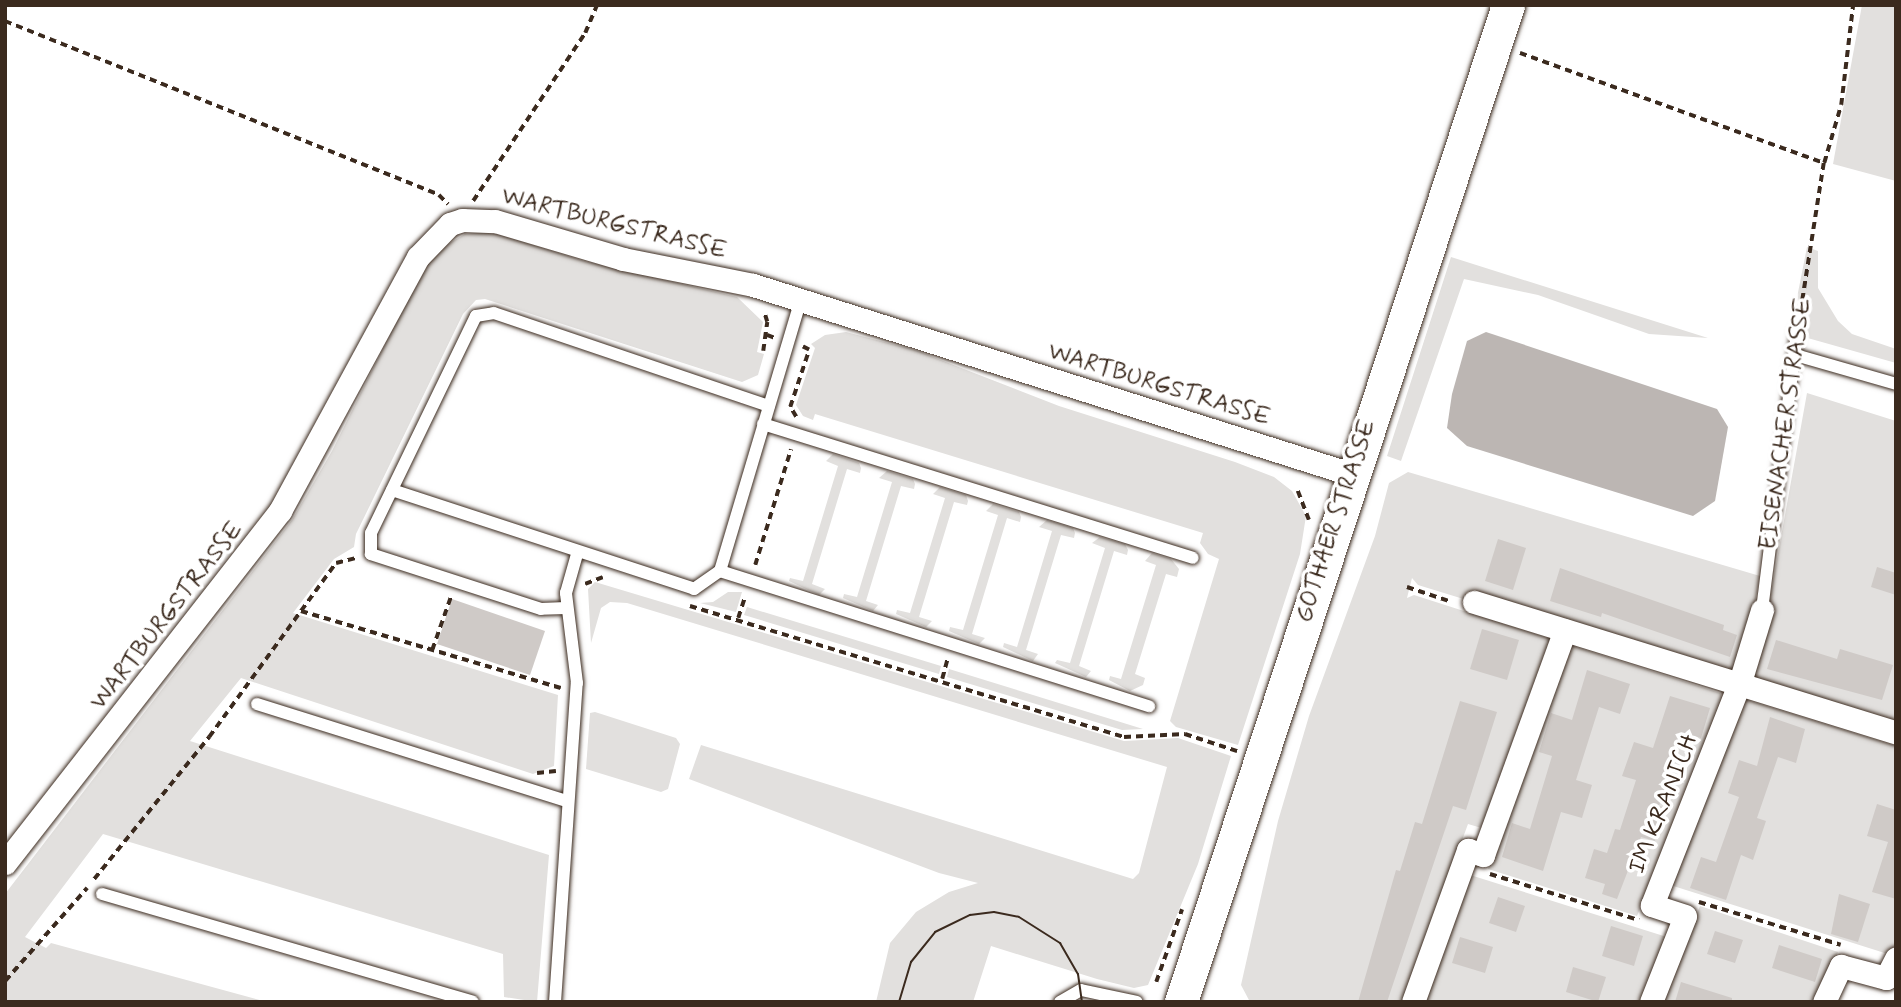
<!DOCTYPE html>
<style>
body{margin:0}
#map{position:relative;width:1901px;height:1007px;overflow:hidden;background:#fff;font-family:Mynerve,sans-serif}
div>[style]{position:absolute}
[style*='--x']{left:calc(var(--x)*1px);top:calc(var(--y)*1px);width:calc(var(--w)*1px);rotate:calc(var(--a)*1deg)}
.green>*{inset:0;background:#e2e0de}
.water>*{inset:0;background:#bcb6b3}
.building>*{inset:0;background:#cfcac7}
.path>*{height:3.5px;margin-top:-1.75px;transform-origin:0;background:repeating-linear-gradient(90deg,#3b2a1e 0 7px,transparent 0 12px)}
.roads{filter:drop-shadow(0 0 2px #3b2a1e) drop-shadow(0 0 2px #3b2a1e)}
.service>*{height:12px;margin:-6px;padding:0 6px;transform-origin:6px;border-radius:6px;background:#fff}
.minor>*{height:23px;margin:-11.5px;padding:0 11.5px;transform-origin:11.5px;border-radius:11.5px;background:#fff}
.secondary>*{height:33px;margin:-16.5px;padding:0 16.5px;transform-origin:16.5px;border-radius:16.5px;background:#fff}
.tram>*{height:2px;margin:-1px;padding:0 1px;transform-origin:1px;border-radius:1px;background:#3b2a1e}
span{translate:-50% -50%;white-space:nowrap;text-align:center;line-height:1.15;-webkit-text-stroke:7px #fff;paint-order:stroke}
.street-label{font-size:24px;color:#3b2a1e}
.frame{position:absolute;inset:0;border:7px solid #3b2a1e;pointer-events:none}
</style>
<div id="map">
<div class="green">
<div style="clip-path:polygon(1862px 5px,1896px 5px,1896px 181px,1833px 164px)"></div>
<div style="clip-path:polygon(491px 232px,584px 261px,737px 297px,763px 322px,757px 352px,764px 354px,758px 375px,742px 382px,485px 299px,476px 300px,463px 314px,356px 534px,354px 547px,334px 559px,293px 613px,558px 695px,554px 766px,533px 774px,241px 678px,190px 741px,549px 855px,537px 1002px,504px 997px,503px 954px,103px 834px,25px 937px,46px 948px,51px 943px,267px 1002px,5px 1002px,5px 894px,292px 520px,332px 451px,423px 268px,440px 249px,465px 234px)"></div>
<div style="clip-path:polygon(1807px 247px,1818px 251px,1818px 288px,1838px 321px,1852px 334px,1896px 349px,1896px 363px,1790px 333px)"></div>
<div style="clip-path:polygon(1451px 257px,1708px 338px,1649px 334px,1538px 295px,1464px 279px,1401px 461px,1387px 456px)"></div>
<div style="clip-path:polygon(846px 332px,915px 350px,1059px 406px,1235px 462px,1274px 477px,1292px 491px,1306px 516px,1300px 554px,1238px 745px,1176px 727px,1170px 721px,1219px 559px,1208px 554px,1200px 543px,1203px 533px,815px 414px,813px 420px,803px 416px,796px 405px,815px 348px,811px 344px,825px 335px)"></div>
<div style="clip-path:polygon(1807px 393px,1896px 421px,1896px 723px,1753px 679px,1751px 673px,1765px 626px)"></div>
<div style="clip-path:polygon(833px 454px,859px 463px,861px 468px,860px 473px,847px 469px,812px 584px,825px 589px,819px 595px,789px 581px,790px 578px,803px 581px,838px 466px,826px 461px)"></div>
<div style="clip-path:polygon(887px 471px,913px 479px,915px 484px,914px 489px,901px 486px,866px 601px,878px 605px,873px 611px,843px 598px,844px 594px,857px 597px,892px 482px,879px 478px)"></div>
<div style="clip-path:polygon(1408px 472px,1760px 576px,1753px 612px,1733px 673px,1470px 601px,1418px 585px,1412px 578px,1407px 598px,1414px 595px,1554px 640px,1485px 829px,1468px 824px,1403px 1002px,1250px 1002px,1241px 985px,1278px 821px,1309px 716px,1375px 536px,1389px 483px)"></div>
<div style="clip-path:polygon(940px 487px,966px 495px,968px 501px,967px 505px,954px 502px,919px 617px,932px 621px,926px 627px,896px 614px,897px 610px,910px 613px,945px 498px,933px 494px)"></div>
<div style="clip-path:polygon(993px 504px,1019px 512px,1021px 517px,1020px 522px,1007px 518px,972px 634px,985px 638px,979px 644px,949px 631px,950px 627px,963px 630px,998px 515px,986px 511px)"></div>
<div style="clip-path:polygon(1047px 520px,1073px 528px,1075px 533px,1074px 538px,1061px 535px,1026px 650px,1038px 654px,1033px 661px,1003px 647px,1004px 643px,1017px 647px,1052px 531px,1039px 527px)"></div>
<div style="clip-path:polygon(1100px 537px,1125px 544px,1128px 550px,1127px 555px,1114px 551px,1079px 666px,1091px 671px,1086px 677px,1055px 663px,1057px 660px,1070px 663px,1105px 548px,1092px 543px)"></div>
<div style="clip-path:polygon(1152px 553px,1171px 559px,1179px 569px,1177px 577px,1166px 574px,1135px 674px,1145px 678px,1143px 685px,1130px 691px,1109px 680px,1110px 676px,1121px 679px,1156px 565px,1145px 561px)"></div>
<div style="clip-path:polygon(595px 582px,1124px 741px,1178px 738px,1231px 756px,1198px 864px,1148px 985px,1134px 988px,1097px 979px,991px 946px,973px 1002px,876px 1002px,890px 943px,916px 912px,949px 892px,978px 883px,939px 873px,689px 779px,701px 745px,1133px 879px,1139px 873px,1167px 767px,627px 603px,610px 602px,601px 608px,591px 643px,588px 589px)"></div>
<div style="clip-path:polygon(728px 592px,742px 592px,736px 612px,700px 603px,713px 602px)"></div>
<div style="clip-path:polygon(747px 607px,941px 666px,939px 674px,744px 615px)"></div>
<div style="clip-path:polygon(1573px 646px,1720px 693px,1724px 701px,1637px 916px,1488px 869px,1566px 654px)"></div>
<div style="clip-path:polygon(949px 669px,1143px 729px,1122px 730px,947px 677px)"></div>
<div style="clip-path:polygon(1747px 700px,1896px 746px,1896px 945px,1891px 955px,1667px 884px,1739px 706px)"></div>
<div style="clip-path:polygon(595px 712px,676px 738px,680px 744px,668px 789px,661px 792px,586px 769px,590px 713px)"></div>
<div style="clip-path:polygon(1467px 874px,1670px 938px,1643px 1002px,1421px 1002px)"></div>
<div style="clip-path:polygon(1700px 906px,1838px 952px,1815px 1002px,1661px 1002px)"></div>
</div>
<div class="water">
<div style="clip-path:polygon(1486px 332px,1717px 409px,1728px 427px,1715px 501px,1693px 516px,1467px 446px,1447px 428px,1452px 394px,1467px 341px)"></div>
</div>
<div class="building">
<div style="clip-path:polygon(1498px 539px,1526px 548px,1513px 590px,1485px 581px)"></div>
<div style="clip-path:polygon(1877px 567px,1896px 573px,1896px 595px,1871px 587px)"></div>
<div style="clip-path:polygon(1560px 568px,1724px 625px,1723px 630px,1737px 635px,1730px 657px,1602px 613px,1601px 617px,1550px 601px)"></div>
<div style="clip-path:polygon(452px 599px,545px 631px,530px 675px,437px 644px)"></div>
<div style="clip-path:polygon(1482px 629px,1519px 640px,1507px 680px,1470px 669px)"></div>
<div style="clip-path:polygon(1776px 640px,1837px 659px,1840px 649px,1893px 665px,1882px 700px,1767px 669px)"></div>
<div style="clip-path:polygon(1587px 670px,1630px 684px,1620px 714px,1599px 707px,1576px 780px,1592px 785px,1582px 818px,1561px 812px,1543px 871px,1502px 857px,1512px 823px,1530px 829px,1552px 756px,1539px 752px,1551px 713px,1572px 720px)"></div>
<div style="clip-path:polygon(1670px 696px,1710px 708px,1701px 738px,1683px 733px,1659px 806px,1666px 808px,1655px 841px,1641px 837px,1617px 899px,1602px 894px,1605px 884px,1585px 878px,1594px 849px,1607px 853px,1615px 829px,1620px 830px,1636px 780px,1622px 776px,1634px 742px,1653px 748px)"></div>
<div style="clip-path:polygon(1460px 701px,1497px 712px,1466px 810px,1453px 806px,1387px 1002px,1358px 1002px,1396px 870px,1400px 871px,1415px 822px,1422px 824px)"></div>
<div style="clip-path:polygon(1770px 717px,1805px 729px,1796px 763px,1778px 757px,1757px 818px,1766px 821px,1753px 860px,1741px 855px,1726px 900px,1690px 888px,1701px 857px,1716px 862px,1739px 797px,1728px 793px,1739px 760px,1757px 766px)"></div>
<div style="clip-path:polygon(1877px 804px,1896px 810px,1896px 899px,1872px 892px,1888px 842px,1867px 836px)"></div>
<div style="clip-path:polygon(1839px 894px,1870px 904px,1858px 942px,1831px 934px)"></div>
<div style="clip-path:polygon(1498px 897px,1525px 906px,1516px 932px,1489px 923px)"></div>
<div style="clip-path:polygon(1611px 926px,1643px 936px,1634px 966px,1602px 956px)"></div>
<div style="clip-path:polygon(1715px 931px,1743px 940px,1735px 963px,1707px 954px)"></div>
<div style="clip-path:polygon(1460px 937px,1493px 947px,1485px 973px,1452px 963px)"></div>
<div style="clip-path:polygon(1779px 945px,1822px 959px,1815px 982px,1772px 968px)"></div>
<div style="clip-path:polygon(1573px 967px,1606px 977px,1598px 1002px,1566px 992px)"></div>
<div style="clip-path:polygon(1681px 982px,1732px 998px,1732px 1002px,1675px 1002px)"></div>
</div>
<div class="path">
<div style="--x:5;--y:21;--w:468;--a:21.8"></div>
<div style="--x:439;--y:195;--w:13;--a:45"></div>
<div style="--x:1520;--y:53;--w:323;--a:19.9"></div>
<div style="--x:1824;--y:163;--w:156;--a:98.9"></div>
<div style="--x:1824;--y:163;--w:60;--a:-73.7"></div>
<div style="--x:1841;--y:105;--w:101;--a:-83.2"></div>
<div style="--x:473;--y:201;--w:202;--a:-56.3"></div>
<div style="--x:585;--y:33;--w:30;--a:-67"></div>
<div style="--x:767;--y:335;--w:9;--a:21"></div>
<div style="--x:763;--y:351;--w:29;--a:-82"></div>
<div style="--x:767;--y:322;--w:10;--a:-107"></div>
<div style="--x:796;--y:417;--w:12;--a:-121"></div>
<div style="--x:790;--y:407;--w:60;--a:-71.6"></div>
<div style="--x:809;--y:350;--w:7;--a:-153"></div>
<div style="--x:1298;--y:491;--w:31;--a:69"></div>
<div style="--x:755;--y:565;--w:121;--a:-72.8"></div>
<div style="--x:585;--y:584;--w:19;--a:-21"></div>
<div style="--x:1407;--y:587;--w:47;--a:18.4"></div>
<div style="--x:690;--y:606;--w:453;--a:16.8"></div>
<div style="--x:1124;--y:737;--w:61;--a:-2.8"></div>
<div style="--x:1185;--y:734;--w:55;--a:18.1"></div>
<div style="--x:301;--y:611;--w:271;--a:16.5"></div>
<div style="--x:738;--y:618;--w:23;--a:-72"></div>
<div style="--x:432;--y:650;--w:57;--a:-70.6"></div>
<div style="--x:942;--y:679;--w:20;--a:-75"></div>
<div style="--x:537;--y:773;--w:19;--a:-6"></div>
<div style="--x:1490;--y:874;--w:156;--a:17.2"></div>
<div style="--x:94;--y:879;--w:183;--a:-51"></div>
<div style="--x:209;--y:737;--w:215;--a:-53.9"></div>
<div style="--x:336;--y:563;--w:21;--a:-14"></div>
<div style="--x:1699;--y:902;--w:148;--a:16.8"></div>
<div style="--x:5;--y:981;--w:124;--a:-48.6"></div>
<div style="--x:1156;--y:982;--w:77;--a:-70.4"></div>
</div>
<div class="roads">
<div class="service">
<div style="--x:1795;--y:355;--w:105;--a:16"></div>
<div style="--x:763;--y:424;--w:450;--a:17.3"></div>
<div style="--x:392;--y:490;--w:318;--a:18.1"></div>
<div style="--x:694;--y:589;--w:32;--a:-35"></div>
<div style="--x:720;--y:571;--w:283;--a:-73.4"></div>
<div style="--x:720;--y:571;--w:450;--a:17.5"></div>
<div style="--x:566;--y:608;--w:25;--a:178"></div>
<div style="--x:541;--y:609;--w:179;--a:-162.1"></div>
<div style="--x:371;--y:554;--w:21;--a:-90"></div>
<div style="--x:371;--y:533;--w:241;--a:-64.2"></div>
<div style="--x:476;--y:316;--w:18;--a:-9"></div>
<div style="--x:494;--y:313;--w:290;--a:18.7"></div>
<div style="--x:1762;--y:610;--w:281;--a:-82.8"></div>
<div style="--x:257;--y:704;--w:325;--a:17.4"></div>
<div style="--x:102;--y:894;--w:386;--a:16.2"></div>
<div style="--x:555;--y:1002;--w:320;--a:-86.1"></div>
<div style="--x:577;--y:683;--w:91;--a:-97"></div>
<div style="--x:566;--y:593;--w:41;--a:-74.2"></div>
<div style="--x:1060;--y:1002;--w:24;--a:-30"></div>
<div style="--x:1081;--y:990;--w:57;--a:12.1"></div>
</div>
<div class="minor">
<div style="--x:1474;--y:602;--w:442;--a:17.2"></div>
<div style="--x:5;--y:863;--w:447;--a:-52"></div>
<div style="--x:280;--y:511;--w:289;--a:-61.5"></div>
<div style="--x:418;--y:257;--w:46;--a:-45.9"></div>
<div style="--x:450;--y:224;--w:13;--a:-18"></div>
<div style="--x:462;--y:220;--w:33;--a:2"></div>
<div style="--x:495;--y:221;--w:134;--a:16.5"></div>
<div style="--x:623;--y:259;--w:133;--a:11.3"></div>
<div style="--x:753;--y:285;--w:627;--a:17.54"></div>
<div style="--x:1413;--y:1002;--w:162;--a:-70.1"></div>
<div style="--x:1468;--y:850;--w:16;--a:18"></div>
<div style="--x:1483;--y:855;--w:239;--a:-70"></div>
<div style="--x:1651;--y:1002;--w:92;--a:-68.4"></div>
<div style="--x:1685;--y:916;--w:35;--a:-162"></div>
<div style="--x:1652;--y:905;--w:240;--a:-68.5"></div>
<div style="--x:1740;--y:682;--w:75;--a:-73"></div>
<div style="--x:1824;--y:1002;--w:40;--a:-65"></div>
<div style="--x:1841;--y:966;--w:47;--a:14.9"></div>
<div style="--x:1886;--y:978;--w:22;--a:-63"></div>
</div>
<div class="secondary">
<div style="--x:1181;--y:1002;--w:1049;--a:-71.84"></div>
</div>
</div>
<div class="tram">
<div style="--x:899;--y:1002;--w:42;--a:-73.3"></div>
<div style="--x:911;--y:962;--w:38;--a:-51"></div>
<div style="--x:935;--y:932;--w:39;--a:-26"></div>
<div style="--x:970;--y:915;--w:24;--a:-7"></div>
<div style="--x:994;--y:912;--w:25;--a:11"></div>
<div style="--x:1019;--y:917;--w:49;--a:32.4"></div>
<div style="--x:1060;--y:943;--w:36;--a:60"></div>
<div style="--x:1078;--y:974;--w:28;--a:82"></div>
</div>
<div class="street-label">
<span style="left:614px;top:224px;rotate:14deg">WARTBURGSTRASSE</span>
<span style="left:1159px;top:385px;rotate:17deg">WARTBURGSTRASSE</span>
<span style="left:1786px;top:424px;rotate:-82deg">EISENACHER STRASSE</span>
<span style="left:1336px;top:521px;rotate:-72deg">GOTHAER STRASSE</span>
<span style="left:167px;top:616px;rotate:-52deg">WARTBURGSTRASSE</span>
<span style="left:1664px;top:804px;rotate:-68deg">IM KRANICH</span>
</div>
<div class="frame"></div>
</div>
